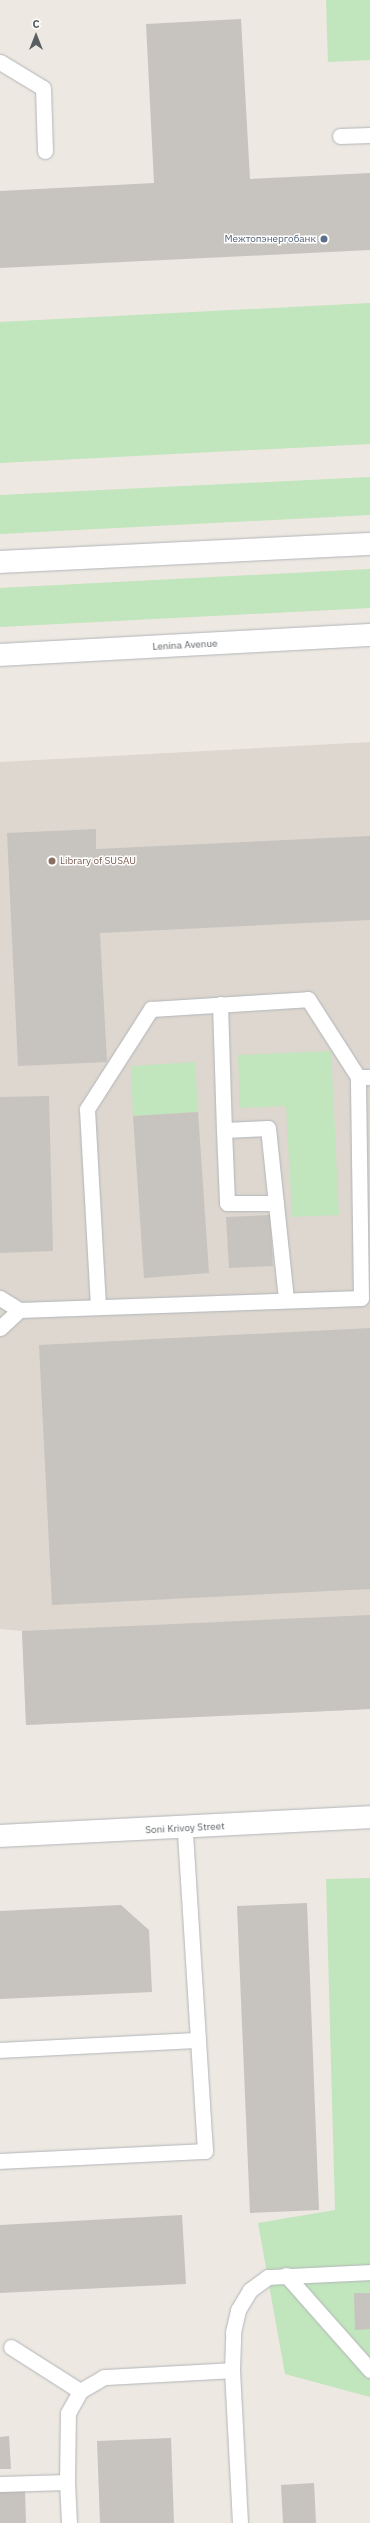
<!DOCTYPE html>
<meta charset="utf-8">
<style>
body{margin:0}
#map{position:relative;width:370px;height:2523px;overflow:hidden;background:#ede8e1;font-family:"IBM Plex Sans",sans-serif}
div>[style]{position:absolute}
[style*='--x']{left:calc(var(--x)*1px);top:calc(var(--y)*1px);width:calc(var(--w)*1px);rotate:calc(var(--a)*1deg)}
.education>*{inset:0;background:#ddd7cf}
.green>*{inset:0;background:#c1e5bc}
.building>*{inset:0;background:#c7c3be}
.roads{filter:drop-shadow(0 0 1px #b2b5b9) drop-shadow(0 0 1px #b2b5b9)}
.service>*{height:15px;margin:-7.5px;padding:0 7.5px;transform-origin:7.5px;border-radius:7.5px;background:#fff}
.tertiary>*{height:22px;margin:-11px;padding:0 11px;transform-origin:11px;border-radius:11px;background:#fff}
.secondary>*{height:22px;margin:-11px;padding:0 11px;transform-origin:11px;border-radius:11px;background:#fff}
.dots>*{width:11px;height:11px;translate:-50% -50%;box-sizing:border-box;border:2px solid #fff;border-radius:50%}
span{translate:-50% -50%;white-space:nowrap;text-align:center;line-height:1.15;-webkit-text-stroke:3px #fff;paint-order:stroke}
.service-label{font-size:10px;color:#4e5e75}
.right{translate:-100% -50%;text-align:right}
.street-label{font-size:10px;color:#595e62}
.education-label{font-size:10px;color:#785e54}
.left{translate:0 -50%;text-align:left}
.north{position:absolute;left:16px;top:16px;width:40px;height:40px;-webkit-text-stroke:3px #fff;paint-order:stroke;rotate:0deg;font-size:11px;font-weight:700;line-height:16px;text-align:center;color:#595e62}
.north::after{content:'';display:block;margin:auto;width:14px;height:18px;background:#595e62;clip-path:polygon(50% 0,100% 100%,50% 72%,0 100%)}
</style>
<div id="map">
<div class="education">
<div style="clip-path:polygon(370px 742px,370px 1709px,26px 1725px,22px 1631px,0 1629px,0 762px)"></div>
</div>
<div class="green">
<div style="clip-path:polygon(326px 0,370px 0,370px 60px,328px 62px)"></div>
<div style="clip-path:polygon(370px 303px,370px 444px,0 463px,0 322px)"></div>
<div style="clip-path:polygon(370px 477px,370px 515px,0 534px,0 495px)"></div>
<div style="clip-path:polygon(370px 569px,370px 608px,0 627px,0 588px)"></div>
<div style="clip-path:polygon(331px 1051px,339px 1215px,292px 1217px,286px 1106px,240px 1108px,238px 1055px)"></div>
<div style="clip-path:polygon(195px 1062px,198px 1112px,133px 1116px,131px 1066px)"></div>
<div style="clip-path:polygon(370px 1878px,370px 2397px,285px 2374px,258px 2223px,335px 2210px,326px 1879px)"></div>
</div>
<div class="building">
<div style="clip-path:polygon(241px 19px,250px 179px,370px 173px,370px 250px,0 268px,0 191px,154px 183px,146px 24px)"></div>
<div style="clip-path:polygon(96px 829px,96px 849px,370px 836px,370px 920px,100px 933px,107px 1062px,18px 1066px,7px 833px)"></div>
<div style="clip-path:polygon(49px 1096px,53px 1251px,0 1253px,0 1097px)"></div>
<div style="clip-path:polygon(198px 1112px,209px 1273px,144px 1278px,133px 1116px)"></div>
<div style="clip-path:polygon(270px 1215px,273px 1266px,229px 1268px,226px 1217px)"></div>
<div style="clip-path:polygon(370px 1328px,370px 1589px,52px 1605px,39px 1345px)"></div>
<div style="clip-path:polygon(370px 1615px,370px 1709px,26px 1725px,22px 1631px)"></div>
<div style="clip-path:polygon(307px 1903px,319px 2210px,250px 2213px,237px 1906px)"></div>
<div style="clip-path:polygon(121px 1905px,149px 1930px,152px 1992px,0 1999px,0 1911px)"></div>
<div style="clip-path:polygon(182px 2215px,186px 2284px,0 2293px,0 2225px)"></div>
<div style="clip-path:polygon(354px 2293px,370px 2293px,370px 2329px,355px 2330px)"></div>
<div style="clip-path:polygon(9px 2436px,11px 2469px,0 2469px,0 2437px)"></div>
<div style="clip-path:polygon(171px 2438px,174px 2523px,100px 2523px,97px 2441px)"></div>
<div style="clip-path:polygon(314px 2483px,316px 2523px,283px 2523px,281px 2485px)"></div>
<div style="clip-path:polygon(25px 2490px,26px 2523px,0 2523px,0 2492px)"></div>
</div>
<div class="roads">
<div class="service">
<div style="--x:0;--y:62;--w:50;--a:31.2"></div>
<div style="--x:43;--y:88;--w:63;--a:88.2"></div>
<div style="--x:340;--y:136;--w:30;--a:-2"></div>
<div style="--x:220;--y:1004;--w:126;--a:88.2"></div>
<div style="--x:224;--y:1130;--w:44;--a:-2.6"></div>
<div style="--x:268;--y:1128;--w:173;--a:84"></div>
<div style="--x:224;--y:1130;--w:73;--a:87.6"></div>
<div style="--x:227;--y:1203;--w:49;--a:0"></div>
<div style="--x:0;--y:1298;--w:22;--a:32"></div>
<div style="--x:98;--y:1306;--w:197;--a:-93.2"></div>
<div style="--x:87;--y:1109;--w:119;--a:-57.4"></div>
<div style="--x:151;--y:1009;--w:157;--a:-3.6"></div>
<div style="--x:308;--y:999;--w:93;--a:57.3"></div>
<div style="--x:358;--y:1077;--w:12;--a:0"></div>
<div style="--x:0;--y:1328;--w:26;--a:-43"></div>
<div style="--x:19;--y:1310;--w:342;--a:-2"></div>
<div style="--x:361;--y:1298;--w:221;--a:-90.8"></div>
<div style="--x:0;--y:2050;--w:198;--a:-2.9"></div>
<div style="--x:0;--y:2161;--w:205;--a:-2.8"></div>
<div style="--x:205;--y:2151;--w:323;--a:-93.6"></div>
<div style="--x:286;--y:2275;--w:127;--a:48.5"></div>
<div style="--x:11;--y:2347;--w:82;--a:32.5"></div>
<div style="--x:67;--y:2482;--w:41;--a:87.2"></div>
<div style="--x:0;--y:2484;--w:67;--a:-1.7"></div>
<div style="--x:67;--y:2482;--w:69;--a:-89.2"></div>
<div style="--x:68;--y:2413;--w:25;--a:-61"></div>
<div style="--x:80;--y:2391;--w:28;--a:-30"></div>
<div style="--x:104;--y:2377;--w:128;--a:-3.1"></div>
<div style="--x:240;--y:2523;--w:153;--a:-93"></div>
<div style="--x:232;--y:2370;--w:38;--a:-88"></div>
<div style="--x:233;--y:2332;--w:23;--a:-77"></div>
<div style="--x:238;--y:2310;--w:23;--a:-59"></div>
<div style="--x:250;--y:2290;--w:22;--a:-36"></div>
<div style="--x:268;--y:2277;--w:102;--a:-2.8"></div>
</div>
<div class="tertiary">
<div style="--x:0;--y:1836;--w:370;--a:-2.9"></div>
</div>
<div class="secondary">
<div style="--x:0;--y:562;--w:370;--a:-2.8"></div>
<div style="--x:0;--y:655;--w:371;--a:-3.1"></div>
</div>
</div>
<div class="dots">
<div style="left:324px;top:239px;background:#5c6f8a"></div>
<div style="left:52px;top:861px;background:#8d6e63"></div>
</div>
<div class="service-label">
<span class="right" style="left:316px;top:239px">Межтопэнергобанк</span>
</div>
<div class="street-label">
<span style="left:185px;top:645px;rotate:-3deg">Lenina Avenue</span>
<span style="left:185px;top:1828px;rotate:-3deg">Soni Krivoy Street</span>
</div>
<div class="education-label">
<span class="left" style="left:60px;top:861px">Library of SUSAU</span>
</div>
<div class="north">С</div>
</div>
